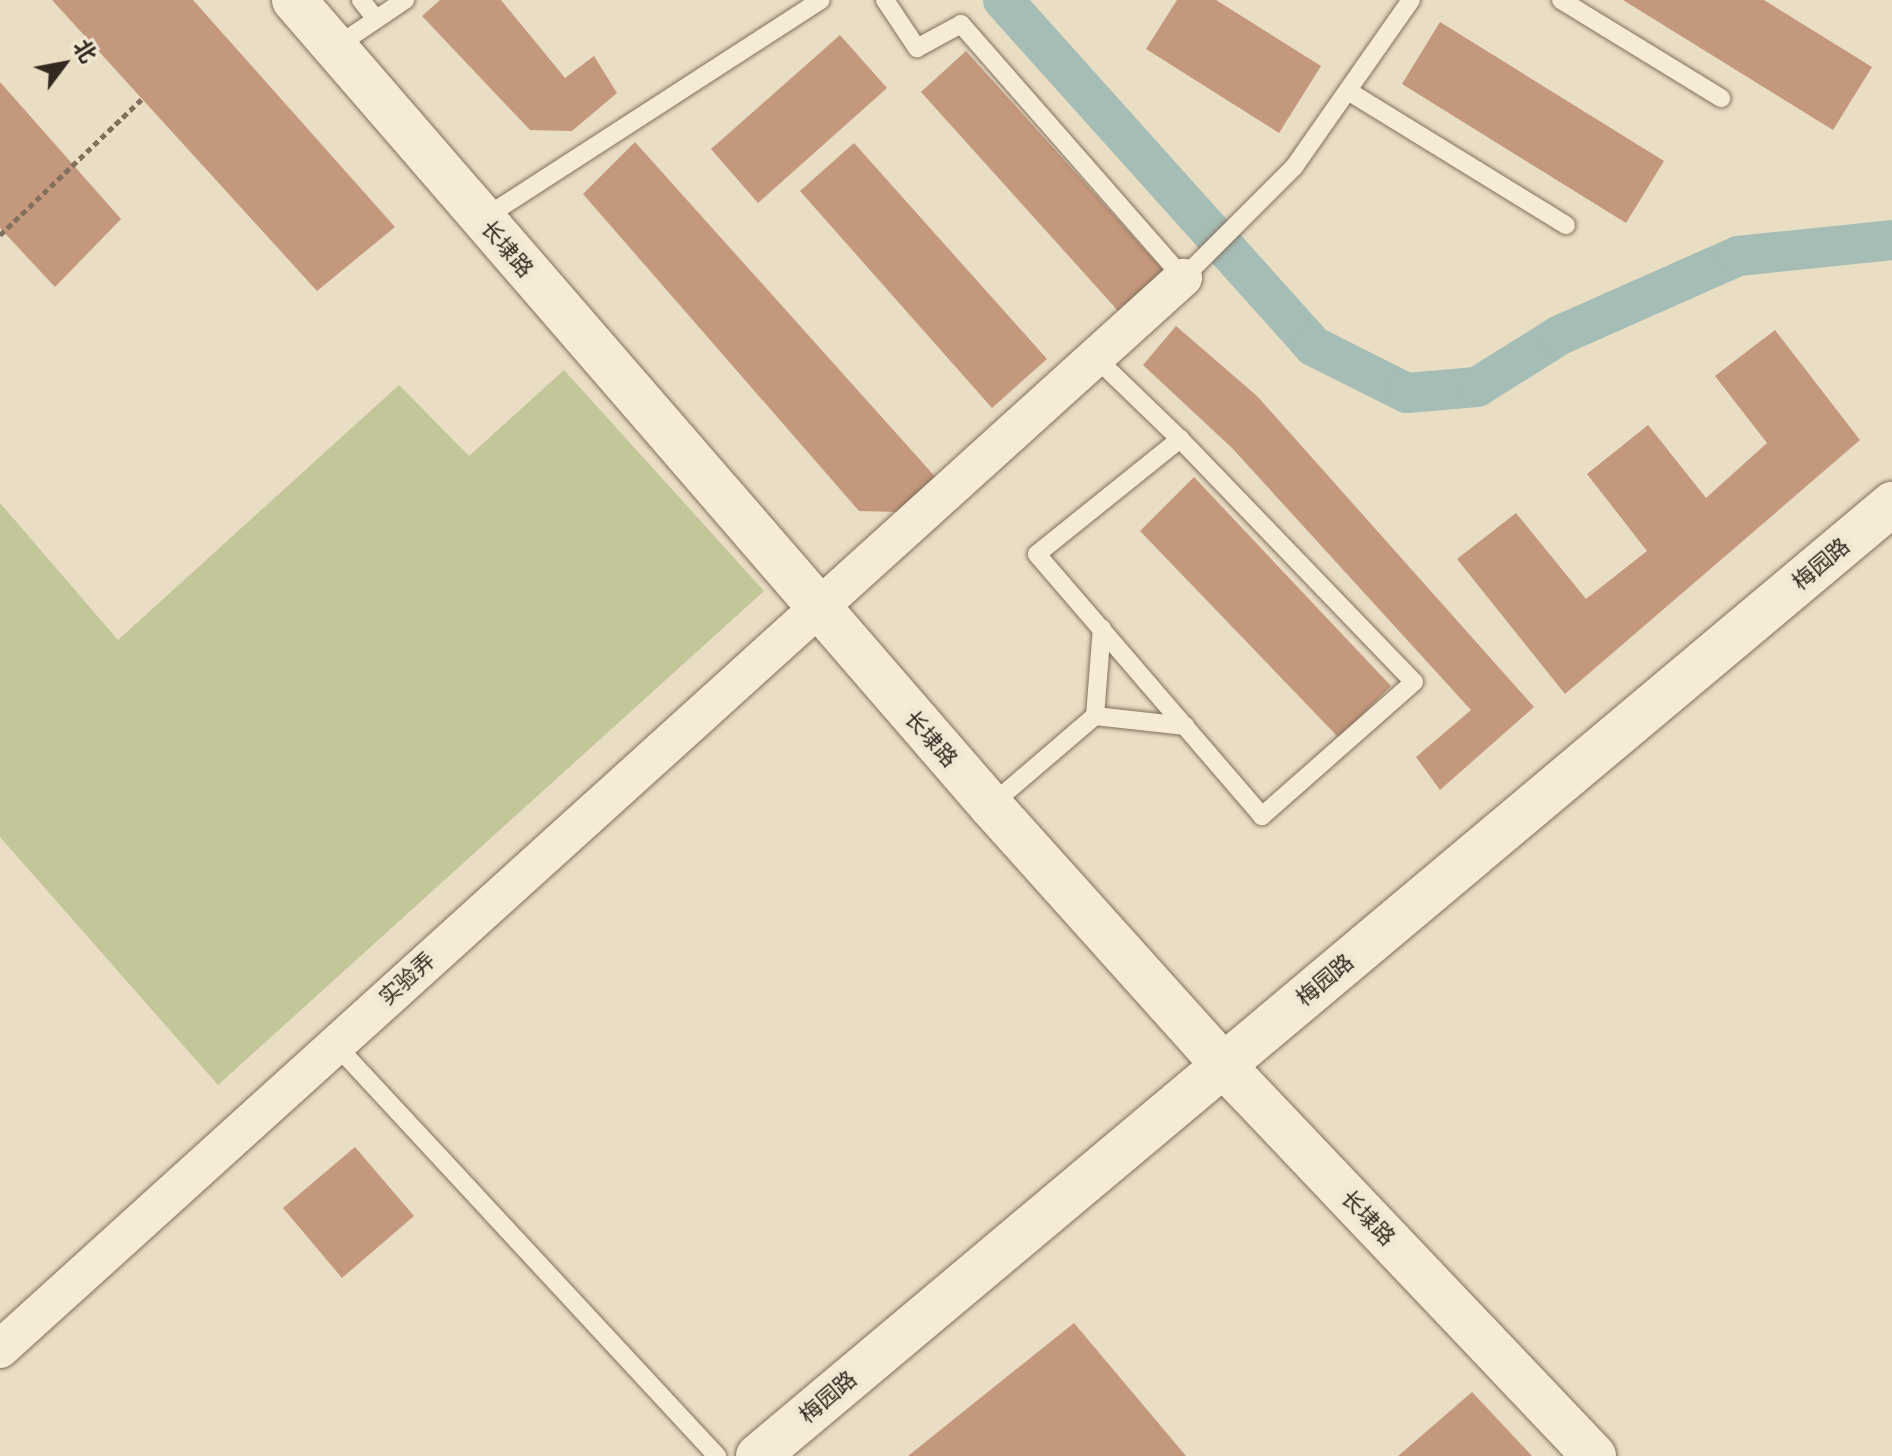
<!DOCTYPE html>
<meta charset="utf-8">
<style>
body{margin:0}
#map{position:relative;width:1892px;height:1456px;overflow:hidden;background:#e9ddc4;font-family:"Crimson Pro","Noto Sans SC",serif}
div>[style]{position:absolute}
[style*='--x']{left:calc(var(--x)*1px);top:calc(var(--y)*1px);width:calc(var(--w)*1px);rotate:calc(var(--a)*1deg)}
.green>*{inset:0;background:#c2c699}
.canal>*{height:40px;margin:-20px;padding:0 20px;transform-origin:20px;border-radius:20px;background:#a5bdb5}
.building>*{inset:0;background:#c4987d}
.path>*{height:5px;margin-top:-2.5px;transform-origin:0;background:repeating-linear-gradient(90deg,#826f5c 0 6px,transparent 0 10px)}
.roads{filter:drop-shadow(0 0 2px #826f5c) drop-shadow(0 0 2px #826f5c)}
.lane>*{height:18px;margin:-9px;padding:0 9px;transform-origin:9px;border-radius:9px;background:#f5ebd6}
.street>*{height:38px;margin:-19px;padding:0 19px;transform-origin:19px;border-radius:19px;background:#f5ebd6}
.secondary>*{height:44px;margin:-22px;padding:0 22px;transform-origin:22px;border-radius:22px;background:#f5ebd6}
span{translate:-50% -50%;white-space:nowrap;text-align:center;line-height:1.15;-webkit-text-stroke:8px #f1e7d2;paint-order:stroke}
.street-label{font-size:22px;color:#33281f}
.north{position:absolute;left:24px;top:24px;width:80px;height:80px;-webkit-text-stroke:6px #f1e7d2;paint-order:stroke;rotate:58deg;font-size:22px;font-weight:700;line-height:32px;text-align:center;color:#33281f}
.north::after{content:'';display:block;margin:auto;width:28px;height:36px;background:#33281f;clip-path:polygon(50% 0,100% 100%,50% 72%,0 100%)}
</style>
<div id="map">
<div class="green">
<div style="clip-path:polygon(564px 370px,764px 591px,218px 1085px,0 837px,0 503px,118px 640px,399px 385px,469px 456px)"></div>
</div>
<div class="canal">
<div style="--x:1003;--y:0;--w:465;--a:48.1"></div>
<div style="--x:1313;--y:346;--w:105;--a:26.6"></div>
<div style="--x:1407;--y:393;--w:70;--a:-4.9"></div>
<div style="--x:1477;--y:387;--w:98;--a:-32.1"></div>
<div style="--x:1560;--y:335;--w:195;--a:-23.9"></div>
<div style="--x:1738;--y:256;--w:155;--a:-5.9"></div>
</div>
<div class="building">
<div style="clip-path:polygon(52px 0,193px 0,395px 227px,317px 291px)"></div>
<div style="clip-path:polygon(440px 0,501px 0,565px 78px,594px 56px,617px 93px,572px 131px,530px 130px,422px 16px)"></div>
<div style="clip-path:polygon(1177px 0,1216px 0,1321px 66px,1279px 133px,1146px 49px)"></div>
<div style="clip-path:polygon(1623px 0,1764px 0,1872px 67px,1833px 130px)"></div>
<div style="clip-path:polygon(1440px 22px,1664px 161px,1626px 223px,1402px 84px)"></div>
<div style="clip-path:polygon(840px 35px,887px 88px,758px 203px,711px 149px)"></div>
<div style="clip-path:polygon(966px 51px,1165px 272px,1120px 313px,921px 92px)"></div>
<div style="clip-path:polygon(0 82px,121px 219px,55px 287px,0 228px)"></div>
<div style="clip-path:polygon(635px 142px,939px 481px,898px 512px,859px 511px,583px 194px)"></div>
<div style="clip-path:polygon(854px 143px,1047px 359px,992px 408px,800px 191px)"></div>
<div style="clip-path:polygon(1176px 326px,1257px 396px,1534px 707px,1440px 790px,1416px 757px,1471px 710px,1232px 448px,1143px 365px)"></div>
<div style="clip-path:polygon(1775px 330px,1860px 440px,1565px 694px,1457px 559px,1516px 513px,1586px 599px,1647px 551px,1587px 474px,1648px 425px,1706px 498px,1767px 443px,1715px 376px)"></div>
<div style="clip-path:polygon(1194px 477px,1391px 686px,1339px 738px,1140px 531px)"></div>
<div style="clip-path:polygon(355px 1147px,414px 1216px,342px 1278px,283px 1208px)"></div>
<div style="clip-path:polygon(1074px 1323px,1186px 1456px,908px 1456px)"></div>
<div style="clip-path:polygon(1472px 1392px,1532px 1456px,1398px 1456px)"></div>
</div>
<div class="path">
<div style="--x:0;--y:235;--w:197;--a:-43.8"></div>
</div>
<div class="roads">
<div class="lane">
<div style="--x:361;--y:0;--w:24;--a:52"></div>
<div style="--x:885;--y:0;--w:58;--a:56.3"></div>
<div style="--x:917;--y:48;--w:50;--a:-28.6"></div>
<div style="--x:961;--y:24;--w:337;--a:48.8"></div>
<div style="--x:1183;--y:278;--w:157;--a:-45"></div>
<div style="--x:1294;--y:167;--w:204;--a:-55"></div>
<div style="--x:1561;--y:0;--w:188;--a:31.5"></div>
<div style="--x:334;--y:48;--w:86;--a:-34.1"></div>
<div style="--x:1348;--y:91;--w:256;--a:31.6"></div>
<div style="--x:484;--y:218;--w:401;--a:-32.9"></div>
<div style="--x:1095;--y:357;--w:118;--a:44"></div>
<div style="--x:1180;--y:439;--w:337;--a:46.1"></div>
<div style="--x:1414;--y:682;--w:203;--a:138.6"></div>
<div style="--x:1262;--y:816;--w:345;--a:-130.7"></div>
<div style="--x:1037;--y:554;--w:184;--a:-38.8"></div>
<div style="--x:1095;--y:716;--w:91;--a:6.3"></div>
<div style="--x:991;--y:805;--w:137;--a:-40.6"></div>
<div style="--x:1095;--y:716;--w:88;--a:-85.5"></div>
<div style="--x:335;--y:1044;--w:562;--a:47.16"></div>
</div>
<div class="street">
<div style="--x:0;--y:1349;--w:1596;--a:-42.16"></div>
</div>
<div class="secondary">
<div style="--x:294;--y:0;--w:1066;--a:49.15"></div>
<div style="--x:991;--y:806;--w:348;--a:48.1"></div>
<div style="--x:1223;--y:1065;--w:539;--a:46.5"></div>
<div style="--x:758;--y:1456;--w:1481;--a:-40.01"></div>
</div>
</div>
<div class="street-label">
<span style="left:507px;top:249px;rotate:49deg">长埭路</span>
<span style="left:1821px;top:564px;rotate:-40deg">梅园路</span>
<span style="left:931px;top:739px;rotate:48deg">长埭路</span>
<span style="left:407px;top:979px;rotate:-42deg">实验弄</span>
<span style="left:1325px;top:980px;rotate:-40deg">梅园路</span>
<span style="left:1368px;top:1218px;rotate:46deg">长埭路</span>
<span style="left:828px;top:1397px;rotate:-40deg">梅园路</span>
</div>
<div class="north">北</div>
</div>
